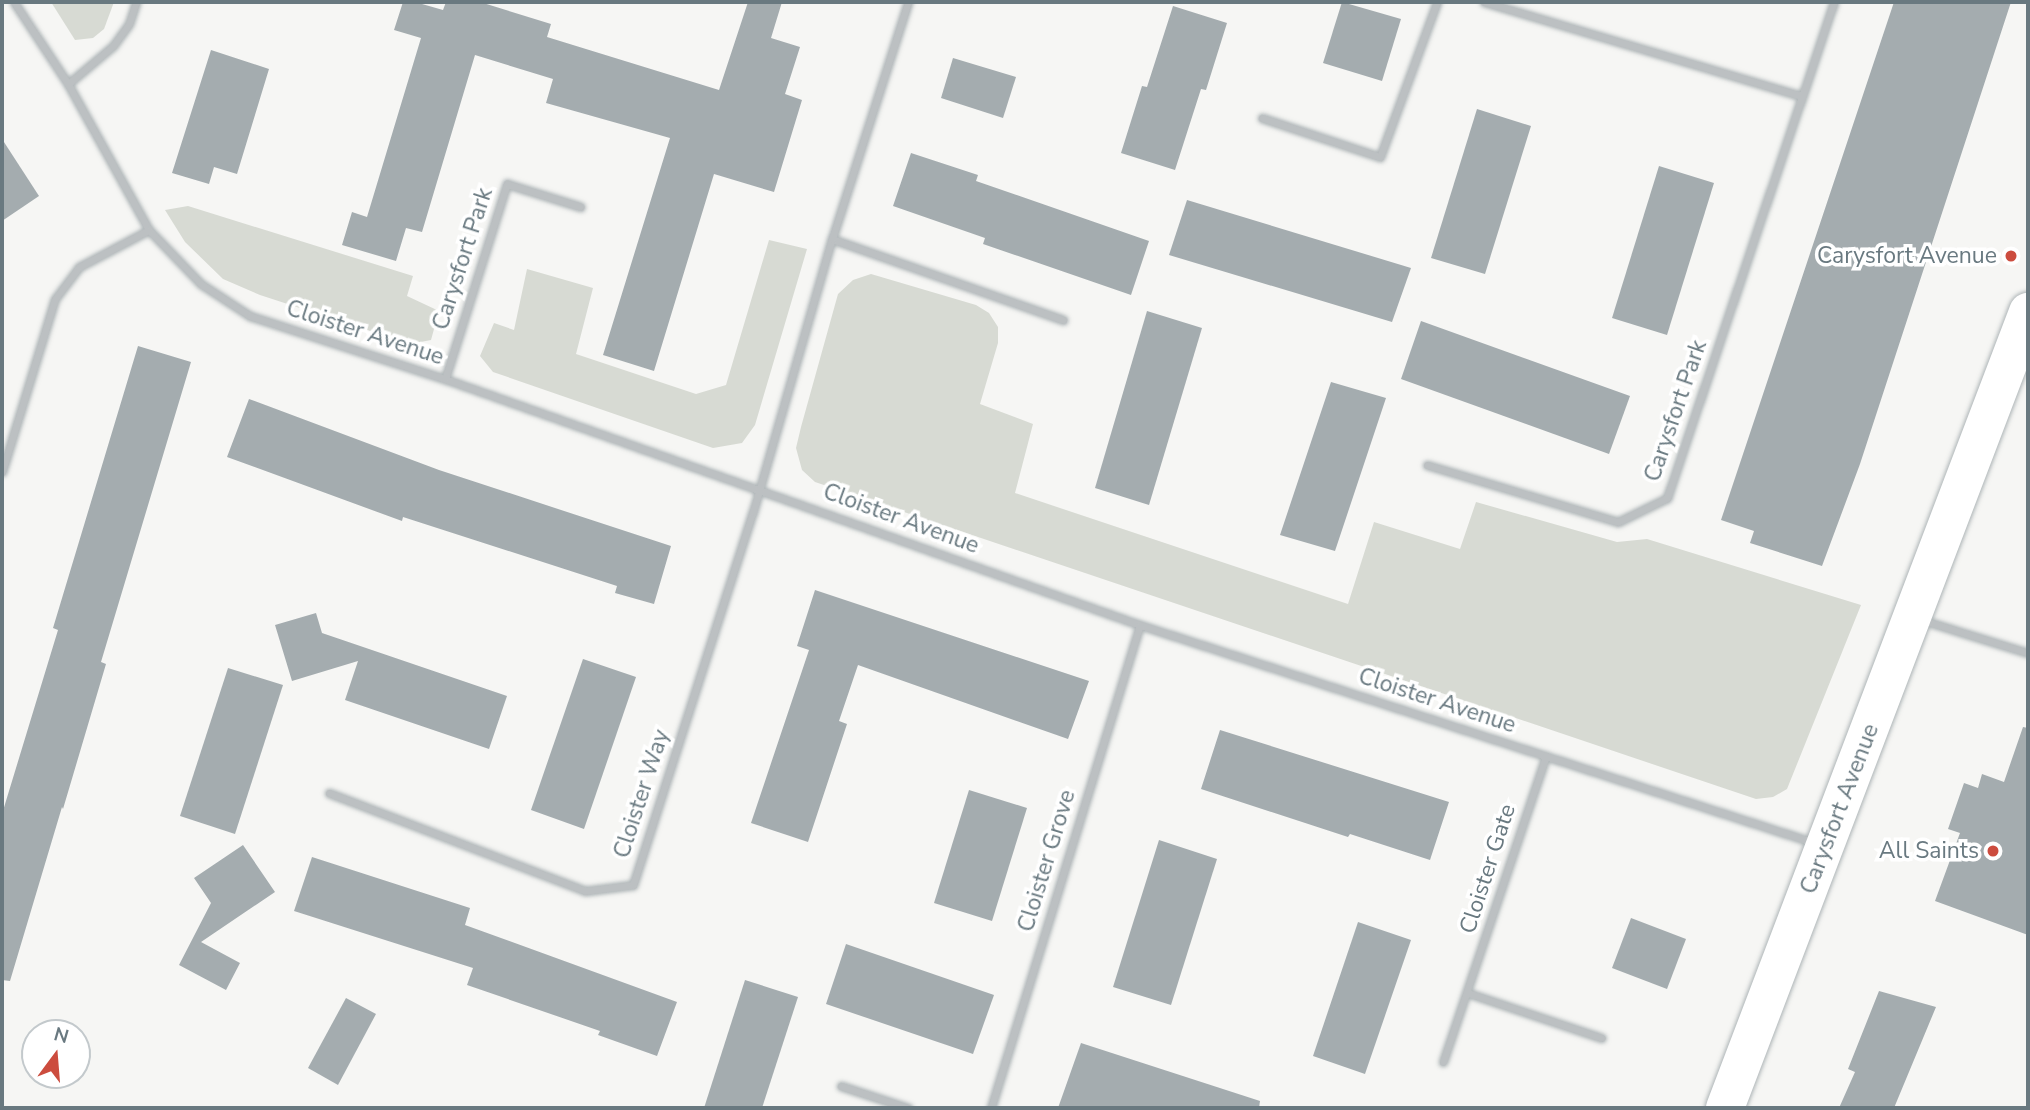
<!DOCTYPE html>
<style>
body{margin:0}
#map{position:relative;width:2030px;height:1110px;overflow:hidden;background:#f6f6f4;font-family:"Nunito Sans",sans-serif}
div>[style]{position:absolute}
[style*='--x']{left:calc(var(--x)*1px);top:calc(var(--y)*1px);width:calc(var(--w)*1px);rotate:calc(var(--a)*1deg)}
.green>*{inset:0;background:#d7dad3}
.building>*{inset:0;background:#a4acaf}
.roads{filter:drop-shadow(0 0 2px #aeb5b7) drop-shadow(0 0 2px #aeb5b7)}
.minor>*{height:7px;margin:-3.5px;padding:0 3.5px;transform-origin:3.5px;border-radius:3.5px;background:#bcc0c2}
.secondary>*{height:38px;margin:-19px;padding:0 19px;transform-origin:19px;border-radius:19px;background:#fff}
.dots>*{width:19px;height:19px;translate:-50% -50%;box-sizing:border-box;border:4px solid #fff;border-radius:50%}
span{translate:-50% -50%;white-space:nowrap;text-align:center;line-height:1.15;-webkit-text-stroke:7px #fff;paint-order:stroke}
.poi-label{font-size:23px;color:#697980}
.right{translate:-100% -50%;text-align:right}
.street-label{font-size:23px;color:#697980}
.frame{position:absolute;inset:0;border:4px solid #697980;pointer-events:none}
.north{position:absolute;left:21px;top:1019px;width:70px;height:70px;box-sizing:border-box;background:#fff;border:2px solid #c3c9cc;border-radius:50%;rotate:16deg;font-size:19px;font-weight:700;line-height:28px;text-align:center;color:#697980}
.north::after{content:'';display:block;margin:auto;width:24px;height:32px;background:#cc4c3e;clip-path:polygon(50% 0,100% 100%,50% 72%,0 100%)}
</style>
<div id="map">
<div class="green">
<div style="clip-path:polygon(51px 2px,114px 2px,104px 29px,93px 38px,75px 40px)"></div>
<div style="clip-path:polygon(188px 206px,413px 276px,407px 296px,439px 311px,431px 340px,410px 344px,260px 295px,223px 279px,185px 242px,165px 210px)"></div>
<div style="clip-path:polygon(769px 240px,807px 249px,755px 425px,742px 443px,713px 448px,493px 372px,480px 356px,494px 323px,514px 330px,527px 269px,593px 288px,576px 354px,696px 394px,726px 385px)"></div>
<div style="clip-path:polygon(871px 274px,976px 305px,989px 313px,998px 327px,998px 343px,980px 404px,1033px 424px,1015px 493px,1348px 604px,1374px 522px,1460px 549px,1476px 502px,1617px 542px,1647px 539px,1861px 605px,1787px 789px,1773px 797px,1756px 799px,815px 482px,802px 470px,796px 448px,801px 427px,838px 294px,853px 280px)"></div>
</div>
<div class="building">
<div style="clip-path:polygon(403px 2px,415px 2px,443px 10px,446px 2px,480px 2px,551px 24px,547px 37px,719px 90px,748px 2px,782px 2px,771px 38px,800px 47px,785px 94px,802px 100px,774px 192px,714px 174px,654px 371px,603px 355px,670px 138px,546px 103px,553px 79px,475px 55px,422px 232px,406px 228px,396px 261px,342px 245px,352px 212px,367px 217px,421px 38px,394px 30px)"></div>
<div style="clip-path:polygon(1342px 2px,1401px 19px,1382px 81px,1323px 63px)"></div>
<div style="clip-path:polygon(1894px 2px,2011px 2px,1860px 464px,1822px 566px,1750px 543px,1754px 531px,1721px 520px)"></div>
<div style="clip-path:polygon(1173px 6px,1227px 23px,1206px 90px,1201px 89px,1175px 170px,1121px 153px,1142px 86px,1147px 87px)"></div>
<div style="clip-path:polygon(211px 50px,269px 69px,237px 174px,214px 167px,209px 184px,172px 173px)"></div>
<div style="clip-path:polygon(953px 58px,1016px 77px,1003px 118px,941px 98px)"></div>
<div style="clip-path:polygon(1477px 109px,1531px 126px,1485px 274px,1431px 258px)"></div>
<div style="clip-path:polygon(2px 139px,39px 196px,2px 221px)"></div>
<div style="clip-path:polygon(911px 153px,978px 175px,976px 181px,1149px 241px,1131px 295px,983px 244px,985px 238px,893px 206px)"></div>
<div style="clip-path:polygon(1659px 166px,1714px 183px,1667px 335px,1612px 318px)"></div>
<div style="clip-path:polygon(1187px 200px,1411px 268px,1392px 322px,1169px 255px)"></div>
<div style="clip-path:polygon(1147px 311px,1202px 328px,1149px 505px,1095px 488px)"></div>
<div style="clip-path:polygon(1421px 321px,1630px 396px,1609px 454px,1401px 379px)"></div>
<div style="clip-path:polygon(138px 346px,191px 362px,101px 662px,106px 664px,63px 809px,62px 807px,10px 981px,2px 980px,2px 814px,58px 630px,53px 628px)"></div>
<div style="clip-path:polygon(1331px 382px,1386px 398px,1335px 551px,1280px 535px)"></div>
<div style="clip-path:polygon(249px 399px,439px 470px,671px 546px,654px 604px,615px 593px,617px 586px,403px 517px,402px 521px,227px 457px)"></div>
<div style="clip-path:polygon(815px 590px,1089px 681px,1068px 739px,858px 665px,839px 721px,847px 724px,808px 842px,751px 823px,809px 650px,797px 646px)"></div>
<div style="clip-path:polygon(316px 613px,322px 633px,507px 696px,489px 749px,345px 700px,358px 661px,292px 681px,275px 625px)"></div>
<div style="clip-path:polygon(583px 659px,636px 677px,584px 829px,531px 810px)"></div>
<div style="clip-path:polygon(228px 668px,283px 685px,235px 834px,180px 816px)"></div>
<div style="clip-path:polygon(2023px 727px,2028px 728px,2028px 935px,1935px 901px,1960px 833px,1948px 829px,1964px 783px,1978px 788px,1982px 774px,2004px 782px)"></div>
<div style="clip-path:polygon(1220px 730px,1449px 802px,1430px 860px,1350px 834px,1348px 837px,1201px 789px)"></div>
<div style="clip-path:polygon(969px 790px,1027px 808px,992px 921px,934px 903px)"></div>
<div style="clip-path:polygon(1159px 840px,1217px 859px,1171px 1005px,1113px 987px)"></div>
<div style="clip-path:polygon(243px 845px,275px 892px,201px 942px,240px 963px,226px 990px,179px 965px,211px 903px,194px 878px)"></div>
<div style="clip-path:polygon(312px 857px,470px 908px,465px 925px,677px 1002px,657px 1056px,598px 1035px,600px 1031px,467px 985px,473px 968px,294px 911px)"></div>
<div style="clip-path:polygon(1631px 918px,1686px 939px,1667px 989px,1612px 968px)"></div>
<div style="clip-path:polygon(1358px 922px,1411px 940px,1365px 1074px,1313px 1056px)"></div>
<div style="clip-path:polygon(846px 944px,994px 995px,973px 1054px,826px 1004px)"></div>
<div style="clip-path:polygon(745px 980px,798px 997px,762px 1108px,704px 1108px)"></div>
<div style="clip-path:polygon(1879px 991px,1936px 1007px,1894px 1108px,1839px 1108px,1855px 1072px,1848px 1069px)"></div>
<div style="clip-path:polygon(346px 998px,376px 1014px,338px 1085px,308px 1068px)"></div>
<div style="clip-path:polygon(1081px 1043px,1260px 1101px,1259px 1108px,1058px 1108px)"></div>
</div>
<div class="roads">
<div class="minor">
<div style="--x:14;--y:2;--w:98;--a:56.6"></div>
<div style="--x:68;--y:84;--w:167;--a:61"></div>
<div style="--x:149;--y:230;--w:75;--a:46.1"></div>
<div style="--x:201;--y:284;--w:59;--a:33.1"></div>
<div style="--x:250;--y:316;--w:205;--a:17.9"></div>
<div style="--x:445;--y:379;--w:737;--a:19.49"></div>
<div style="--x:1140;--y:625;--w:709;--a:17.9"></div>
<div style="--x:1484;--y:2;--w:332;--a:16.5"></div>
<div style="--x:68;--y:84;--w:59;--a:-40.2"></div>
<div style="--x:113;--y:46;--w:27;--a:-54"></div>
<div style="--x:129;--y:24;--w:23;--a:-72"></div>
<div style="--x:1262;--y:118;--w:124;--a:18.3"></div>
<div style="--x:1380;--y:157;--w:165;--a:-69.8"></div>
<div style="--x:832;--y:239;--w:245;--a:19.3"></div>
<div style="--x:445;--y:379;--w:205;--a:-72.4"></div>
<div style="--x:507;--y:184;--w:77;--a:17.3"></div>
<div style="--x:1427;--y:465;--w:199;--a:16.6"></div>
<div style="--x:1618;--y:522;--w:55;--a:-26.1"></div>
<div style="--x:1667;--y:498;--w:523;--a:-71.39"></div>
<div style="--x:2;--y:472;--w:181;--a:-73"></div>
<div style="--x:55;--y:299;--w:40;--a:-53"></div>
<div style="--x:79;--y:267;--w:79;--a:-27.9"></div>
<div style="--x:1922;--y:620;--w:111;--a:17.3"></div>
<div style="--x:329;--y:793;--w:274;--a:20.9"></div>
<div style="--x:585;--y:891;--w:48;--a:-7.1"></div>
<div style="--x:633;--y:885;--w:392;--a:-72.2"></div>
<div style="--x:753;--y:512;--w:284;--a:-73.9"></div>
<div style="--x:832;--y:239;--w:249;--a:-72.2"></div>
<div style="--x:1468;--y:993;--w:141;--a:18.6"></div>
<div style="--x:1443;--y:1062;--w:323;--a:-71.4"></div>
<div style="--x:841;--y:1086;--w:71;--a:18.2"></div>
<div style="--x:991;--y:1108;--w:505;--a:-72.86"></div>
</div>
<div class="secondary">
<div style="--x:1725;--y:1108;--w:852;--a:-69.16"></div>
</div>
</div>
<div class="dots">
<div style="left:2011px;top:256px;background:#cc4c3e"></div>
<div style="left:1993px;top:851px;background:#cc4c3e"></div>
</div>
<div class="poi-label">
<span class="right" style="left:1997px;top:256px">Carysfort Avenue</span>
<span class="right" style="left:1979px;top:851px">All Saints</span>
</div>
<div class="street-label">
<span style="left:463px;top:259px;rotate:-72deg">Carysfort Park</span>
<span style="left:365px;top:333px;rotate:18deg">Cloister Avenue</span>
<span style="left:1676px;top:411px;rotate:-71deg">Carysfort Park</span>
<span style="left:901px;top:519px;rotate:20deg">Cloister Avenue</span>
<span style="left:1437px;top:701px;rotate:18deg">Cloister Avenue</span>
<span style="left:642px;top:794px;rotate:-72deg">Cloister Way</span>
<span style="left:1840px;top:809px;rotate:-69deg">Carysfort Avenue</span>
<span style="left:1047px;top:861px;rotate:-73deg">Cloister Grove</span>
<span style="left:1488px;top:869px;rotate:-72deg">Cloister Gate</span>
</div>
<div class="frame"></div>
<div class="north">N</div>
</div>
